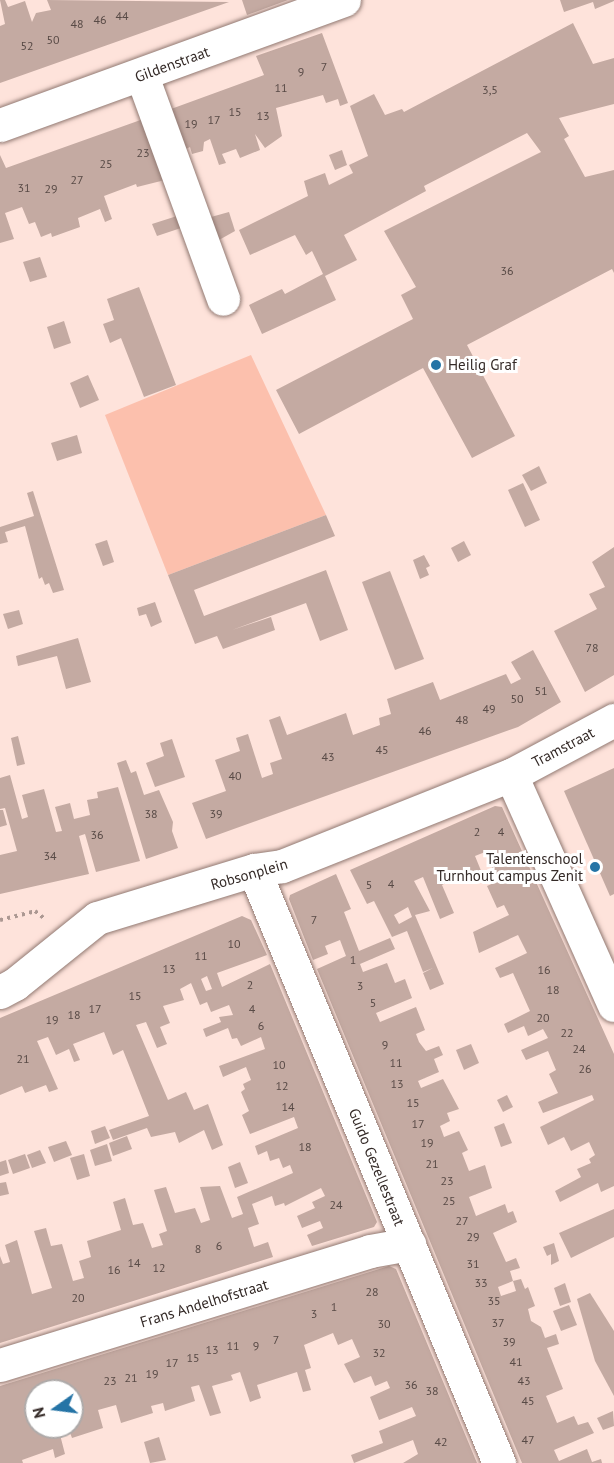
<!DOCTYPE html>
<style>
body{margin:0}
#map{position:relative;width:614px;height:1463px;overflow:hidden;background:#fee3db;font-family:"PT Sans",sans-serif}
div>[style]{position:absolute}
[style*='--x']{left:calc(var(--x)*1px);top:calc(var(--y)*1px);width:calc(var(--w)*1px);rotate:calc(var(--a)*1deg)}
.green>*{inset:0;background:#fcc0ad}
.building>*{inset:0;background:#c4aaa2}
.path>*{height:4px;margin-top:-2px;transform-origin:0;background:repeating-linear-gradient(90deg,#ac9892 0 3px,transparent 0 7.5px)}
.roads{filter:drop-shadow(0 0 2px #917972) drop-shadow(0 0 2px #917972)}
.minor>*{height:33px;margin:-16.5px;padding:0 16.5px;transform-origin:16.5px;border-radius:16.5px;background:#fff}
.dots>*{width:16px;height:16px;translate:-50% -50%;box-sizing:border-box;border:3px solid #fff;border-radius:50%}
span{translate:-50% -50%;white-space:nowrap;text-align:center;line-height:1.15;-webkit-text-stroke:6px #fff;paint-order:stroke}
.number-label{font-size:12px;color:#584a46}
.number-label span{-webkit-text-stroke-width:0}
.street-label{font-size:15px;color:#342a27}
.poi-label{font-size:15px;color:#342a27}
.left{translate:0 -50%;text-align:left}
.right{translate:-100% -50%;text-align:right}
.north{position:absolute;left:24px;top:1379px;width:60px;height:60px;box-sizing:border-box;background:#fff;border:2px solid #aeaaa9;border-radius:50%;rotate:256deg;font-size:16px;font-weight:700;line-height:24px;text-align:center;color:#342a27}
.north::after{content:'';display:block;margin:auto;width:21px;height:27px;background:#2574a6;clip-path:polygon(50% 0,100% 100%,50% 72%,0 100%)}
</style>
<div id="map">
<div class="green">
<div style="clip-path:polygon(251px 355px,326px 515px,168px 575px,105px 415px)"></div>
</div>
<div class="building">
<div style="clip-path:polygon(0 0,5px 0,8px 7px,25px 1px,32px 22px,36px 13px,51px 10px,47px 0,229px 2px,0 83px,0 26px,5px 24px)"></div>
<div style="clip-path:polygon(242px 0,288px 0,247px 15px)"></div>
<div style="clip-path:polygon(560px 0,614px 0,614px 1px,595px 9px,593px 2px,564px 12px)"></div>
<div style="clip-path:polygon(573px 23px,593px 64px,614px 58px,614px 104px,559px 118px,569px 136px,564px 139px,585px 177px,614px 170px,614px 273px,612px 269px,467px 345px,515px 436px,472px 458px,423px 368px,299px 434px,276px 390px,413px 319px,401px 295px,416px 287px,384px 231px,541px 152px,527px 133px,424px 186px,426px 191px,344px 235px,357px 260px,325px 276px,336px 300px,262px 334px,249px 305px,282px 289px,285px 294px,323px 274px,312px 251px,306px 255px,295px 235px,250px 255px,239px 230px,308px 196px,304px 181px,325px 173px,329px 185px,353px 173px,349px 165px,368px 156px,350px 106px,374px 94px,385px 115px,402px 109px,404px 112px)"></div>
<div style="clip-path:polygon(322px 33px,348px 103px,340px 106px,338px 99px,326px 103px,323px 95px,276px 108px,282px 136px,265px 148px,255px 134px,260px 150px,240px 158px,236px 149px,222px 154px,226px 163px,219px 165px,210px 139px,204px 142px,203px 151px,192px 154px,190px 147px,186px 149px,171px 109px,264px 75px,256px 56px)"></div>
<div style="clip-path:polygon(149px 117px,165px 180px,137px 187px,136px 184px,104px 196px,112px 219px,105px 222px,100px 209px,78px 218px,80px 227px,52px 237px,51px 233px,41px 237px,35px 222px,29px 224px,22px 207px,5px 213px,14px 239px,0 243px,0 155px,6px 168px)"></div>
<div style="clip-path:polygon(342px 150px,347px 165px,335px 170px,329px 155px)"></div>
<div style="clip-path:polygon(229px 212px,235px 231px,219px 240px,211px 217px)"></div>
<div style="clip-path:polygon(177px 216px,181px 228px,157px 236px,152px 224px)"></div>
<div style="clip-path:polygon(40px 257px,47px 277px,30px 282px,23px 262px)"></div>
<div style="clip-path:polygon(139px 287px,176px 385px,144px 397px,121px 338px,110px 343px,103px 324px,114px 320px,107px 299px)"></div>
<div style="clip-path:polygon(64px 321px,71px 343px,54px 349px,47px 327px)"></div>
<div style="clip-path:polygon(88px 375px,99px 400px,80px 408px,70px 383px)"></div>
<div style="clip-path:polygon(77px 435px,82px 453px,57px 461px,51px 443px)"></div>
<div style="clip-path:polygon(539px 466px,547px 483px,531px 491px,522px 475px)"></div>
<div style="clip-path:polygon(523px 483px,540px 520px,525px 527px,508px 490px)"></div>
<div style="clip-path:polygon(33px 491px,64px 590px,53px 593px,49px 583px,45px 585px,42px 577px,39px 579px,25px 526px,5px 532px,8px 542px,0 544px,0 527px,34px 516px,27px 493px)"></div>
<div style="clip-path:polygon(326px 515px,335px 536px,194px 590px,204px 616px,326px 570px,348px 630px,320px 641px,306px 603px,232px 630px,271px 617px,275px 630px,223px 649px,217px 636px,195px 644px,168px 575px)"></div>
<div style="clip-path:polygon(107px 540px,114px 562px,103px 566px,95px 544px)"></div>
<div style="clip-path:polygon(464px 541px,471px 555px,458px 562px,451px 548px)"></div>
<div style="clip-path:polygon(614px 547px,614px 675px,585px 692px,554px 631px,597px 609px,589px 594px,605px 587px,592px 562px)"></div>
<div style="clip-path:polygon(424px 555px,430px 566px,426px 568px,429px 575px,420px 579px,413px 560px)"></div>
<div style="clip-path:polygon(390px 571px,424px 659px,395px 670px,362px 582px)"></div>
<div style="clip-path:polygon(155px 602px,162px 622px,151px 627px,146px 614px,139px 616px,137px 608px)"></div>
<div style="clip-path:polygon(19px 610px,23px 624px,8px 629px,3px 614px)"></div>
<div style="clip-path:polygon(78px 638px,91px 682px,66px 689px,57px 656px,18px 666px,16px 656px)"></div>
<div style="clip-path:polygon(533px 650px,561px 702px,518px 727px,206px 839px,192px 803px,226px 791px,215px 760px,240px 751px,236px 738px,248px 734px,262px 778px,273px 774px,270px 763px,282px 759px,269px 720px,280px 716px,287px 735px,346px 713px,353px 735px,380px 725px,379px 718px,391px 714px,387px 699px,433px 682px,440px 700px,506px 674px,511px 684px,521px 679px,511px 662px)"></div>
<div style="clip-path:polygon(18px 736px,25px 764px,17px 766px,11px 738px)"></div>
<div style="clip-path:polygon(172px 739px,185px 777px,155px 787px,146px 763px,164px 756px,160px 743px)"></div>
<div style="clip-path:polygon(126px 760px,131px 773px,136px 771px,144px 795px,159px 790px,173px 822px,172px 831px,178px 848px,146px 859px,117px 763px)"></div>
<div style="clip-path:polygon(614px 768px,614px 894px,610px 896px,564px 791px)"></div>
<div style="clip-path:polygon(10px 775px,22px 819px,28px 817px,22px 795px,44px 789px,56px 832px,62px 831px,55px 807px,70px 803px,74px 819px,90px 815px,87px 800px,98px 798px,97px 792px,118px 787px,140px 861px,96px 872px,85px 834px,79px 836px,89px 874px,0 894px,0 855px,17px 851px,5px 808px,0 809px,0 778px)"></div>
<div style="clip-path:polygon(evenodd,495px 806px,502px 807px,614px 1054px,614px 1186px,601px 1192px,598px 1183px,560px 1202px,555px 1191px,581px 1177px,577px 1169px,591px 1163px,589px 1159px,595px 1155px,589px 1142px,571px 1151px,564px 1137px,548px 1145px,540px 1127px,594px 1100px,592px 1095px,543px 1113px,538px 1102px,558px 1093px,549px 1074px,556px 1070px,548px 1051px,526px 1060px,521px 1050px,548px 1038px,543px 1029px,528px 1036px,524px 1026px,508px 1033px,504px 1024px,530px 1011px,513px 973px,500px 978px,495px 968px,527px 953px,518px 935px,479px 953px,473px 932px,509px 915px,504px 905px,497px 908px,487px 886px,498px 881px,485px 852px,475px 856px,484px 878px,473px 884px,469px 875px,460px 879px,459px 876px,442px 885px,454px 913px,440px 919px,423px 877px,414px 881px,430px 911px,415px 915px,444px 984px,430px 990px,423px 973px,433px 968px,423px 972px,407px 931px,392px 937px,374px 901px,367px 904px,350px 870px,495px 806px,408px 907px,412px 917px,399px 924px,394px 915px,408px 907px)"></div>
<div style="clip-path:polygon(0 810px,3px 810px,7px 825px,0 827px)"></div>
<div style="clip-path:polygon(evenodd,336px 874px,351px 909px,344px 912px,359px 951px,390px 938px,395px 949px,360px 964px,363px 972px,387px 963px,395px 983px,405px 979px,412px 998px,376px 1013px,380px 1022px,416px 1007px,425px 1030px,416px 1034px,419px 1042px,426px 1051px,439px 1046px,443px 1055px,434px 1059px,439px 1072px,418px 1081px,421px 1088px,443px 1079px,459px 1109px,447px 1113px,450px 1121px,440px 1126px,444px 1137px,459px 1131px,468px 1150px,462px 1153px,469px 1171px,485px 1165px,492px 1188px,469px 1197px,476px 1216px,505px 1204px,508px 1213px,513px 1211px,517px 1222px,493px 1233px,506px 1262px,516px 1258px,520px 1268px,510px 1271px,513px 1281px,521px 1279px,525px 1289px,528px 1287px,535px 1306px,528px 1309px,531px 1321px,541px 1327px,545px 1338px,556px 1334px,559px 1344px,547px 1348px,563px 1389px,546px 1396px,557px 1423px,574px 1416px,578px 1425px,588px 1422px,594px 1433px,554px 1450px,559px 1461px,587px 1449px,592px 1462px,601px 1459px,602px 1463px,522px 1463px,317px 969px,346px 956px,340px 940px,325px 946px,328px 954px,313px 960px,289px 899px,290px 895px,336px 874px,513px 1281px,516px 1291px,501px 1296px,498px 1287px,513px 1281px)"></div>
<div style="clip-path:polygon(evenodd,242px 916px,251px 920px,267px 955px,217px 973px,222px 987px,270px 964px,377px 1222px,374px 1227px,312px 1246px,307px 1235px,323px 1228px,320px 1221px,302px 1228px,297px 1216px,315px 1208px,312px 1202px,325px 1196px,321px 1188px,285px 1206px,284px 1203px,275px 1206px,272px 1196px,252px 1204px,259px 1224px,248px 1228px,254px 1247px,268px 1242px,273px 1257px,0 1343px,0 1256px,3px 1264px,10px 1262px,5px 1245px,17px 1240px,32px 1294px,52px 1288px,34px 1231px,46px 1228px,51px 1246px,62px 1244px,73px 1281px,84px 1278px,79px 1261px,91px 1257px,87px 1241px,121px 1230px,113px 1202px,125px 1198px,133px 1225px,143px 1223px,152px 1248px,163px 1245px,159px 1234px,167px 1231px,154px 1190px,166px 1187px,175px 1213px,195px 1208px,201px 1223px,210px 1220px,200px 1187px,220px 1186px,232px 1218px,243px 1214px,237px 1197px,293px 1173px,290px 1165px,283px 1168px,279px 1158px,270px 1161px,267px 1151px,258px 1155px,255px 1146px,298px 1128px,294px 1117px,250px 1134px,242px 1115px,249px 1111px,241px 1092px,245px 1089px,243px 1084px,251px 1080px,246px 1067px,223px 1077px,219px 1066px,265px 1049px,261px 1037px,241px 1046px,237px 1038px,232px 1039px,228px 1028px,206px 1037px,203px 1029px,221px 1022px,219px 1017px,233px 1015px,229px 1005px,211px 1012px,207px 1002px,200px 1005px,191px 983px,180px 989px,184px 1000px,163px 1006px,170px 1023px,160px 1027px,167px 1044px,157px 1048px,146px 1022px,136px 1025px,168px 1100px,186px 1092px,194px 1110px,208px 1104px,223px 1145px,212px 1150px,204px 1130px,179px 1143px,175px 1132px,151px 1137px,147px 1128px,113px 1140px,109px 1130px,149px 1116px,123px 1050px,113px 1055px,104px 1032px,73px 1044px,80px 1060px,74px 1062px,69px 1049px,56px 1055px,48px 1037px,37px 1041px,58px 1089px,49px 1092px,46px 1085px,25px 1093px,22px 1086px,0 1095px,0 1018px,242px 916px,207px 976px,212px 989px,206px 991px,201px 979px,207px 976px)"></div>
<div style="clip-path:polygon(471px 1044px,479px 1063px,464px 1070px,456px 1050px)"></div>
<div style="clip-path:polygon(507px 1095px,513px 1107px,503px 1112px,497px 1100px)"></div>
<div style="clip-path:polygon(504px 1123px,512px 1143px,501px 1147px,494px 1127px)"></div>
<div style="clip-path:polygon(105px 1126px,110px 1138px,95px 1144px,91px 1131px)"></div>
<div style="clip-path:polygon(127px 1136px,132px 1149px,113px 1156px,109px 1143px)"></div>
<div style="clip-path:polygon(66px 1141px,72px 1155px,54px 1162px,48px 1147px)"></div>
<div style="clip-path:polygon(107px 1144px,112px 1161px,95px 1166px,90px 1150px)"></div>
<div style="clip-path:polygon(40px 1150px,46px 1163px,32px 1168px,27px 1155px)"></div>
<div style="clip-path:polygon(25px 1154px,30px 1168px,13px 1174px,8px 1160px)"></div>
<div style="clip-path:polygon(84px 1154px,90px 1176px,77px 1180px,70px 1158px)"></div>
<div style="clip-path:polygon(6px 1160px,9px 1173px,0 1176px,0 1162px)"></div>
<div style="clip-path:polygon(240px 1162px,248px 1183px,235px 1188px,228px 1167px)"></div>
<div style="clip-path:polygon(6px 1182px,9px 1194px,0 1196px,0 1183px)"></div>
<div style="clip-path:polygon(614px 1209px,614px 1237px,571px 1258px,559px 1233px)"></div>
<div style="clip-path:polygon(554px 1243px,559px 1261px,551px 1265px,551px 1254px,547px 1256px,543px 1247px)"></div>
<div style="clip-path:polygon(389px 1266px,396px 1269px,477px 1463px,403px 1463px,418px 1454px,413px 1440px,354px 1463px,351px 1455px,383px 1443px,379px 1431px,416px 1416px,412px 1407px,379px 1420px,370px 1397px,390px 1388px,387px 1381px,375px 1386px,371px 1376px,354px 1383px,344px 1364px,360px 1357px,352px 1339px,338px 1345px,333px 1333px,304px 1345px,311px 1368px,305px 1370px,311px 1390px,303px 1392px,297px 1372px,257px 1385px,261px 1398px,250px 1402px,240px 1372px,231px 1375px,233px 1380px,212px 1386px,221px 1413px,210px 1416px,199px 1385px,191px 1387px,195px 1401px,165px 1411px,163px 1403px,151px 1406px,153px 1413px,121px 1423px,116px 1405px,98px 1410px,103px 1428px,72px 1438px,68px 1427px,72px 1427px,72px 1391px,36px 1391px,36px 1427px,58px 1427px,65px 1454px,55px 1458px,53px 1449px,22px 1460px,23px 1463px,0 1463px,0 1386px)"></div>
<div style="clip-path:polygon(565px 1283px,571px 1302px,560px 1306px,554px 1288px)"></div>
<div style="clip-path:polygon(590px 1293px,614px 1331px,614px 1396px,595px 1361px,577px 1299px)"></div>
<div style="clip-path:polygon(569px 1305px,577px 1325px,561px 1331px,553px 1311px)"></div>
<div style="clip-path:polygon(613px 1411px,614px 1426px,603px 1430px,597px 1418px)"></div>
<div style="clip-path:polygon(159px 1437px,166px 1460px,150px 1463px,144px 1442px)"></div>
</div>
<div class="path">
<div style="--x:0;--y:920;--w:36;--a:-14"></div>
<div style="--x:35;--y:911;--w:14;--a:39"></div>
</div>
<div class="roads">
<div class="minor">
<div style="--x:142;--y:76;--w:237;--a:70"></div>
<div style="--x:0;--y:125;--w:366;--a:-20"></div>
<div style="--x:511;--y:775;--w:252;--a:65.9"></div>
<div style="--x:254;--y:870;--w:642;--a:67.55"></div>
<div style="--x:0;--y:992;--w:17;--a:-28"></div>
<div style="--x:15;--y:984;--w:105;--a:-38.8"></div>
<div style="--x:97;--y:918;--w:164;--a:-17"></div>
<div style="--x:254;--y:870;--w:28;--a:-8"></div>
<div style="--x:282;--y:866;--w:246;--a:-21.7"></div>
<div style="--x:511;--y:775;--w:117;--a:-28.1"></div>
<div style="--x:0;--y:1365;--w:387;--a:-17.1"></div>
<div style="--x:370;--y:1251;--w:40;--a:-10"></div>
</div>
</div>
<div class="dots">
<div style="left:436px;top:365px;background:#2574a6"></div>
<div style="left:595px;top:867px;background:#2574a6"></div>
</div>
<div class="number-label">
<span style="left:122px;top:16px">44</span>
<span style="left:100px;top:20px">46</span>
<span style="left:77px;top:24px">48</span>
<span style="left:53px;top:40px">50</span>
<span style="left:27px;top:46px">52</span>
<span style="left:324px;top:67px">7</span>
<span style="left:301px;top:72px">9</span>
<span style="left:281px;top:88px">11</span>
<span style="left:490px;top:90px">3,5</span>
<span style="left:235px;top:112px">15</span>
<span style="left:263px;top:116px">13</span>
<span style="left:214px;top:120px">17</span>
<span style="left:191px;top:124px">19</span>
<span style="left:143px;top:153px">23</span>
<span style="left:106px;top:164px">25</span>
<span style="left:77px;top:180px">27</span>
<span style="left:24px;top:188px">31</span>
<span style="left:51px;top:189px">29</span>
<span style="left:507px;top:271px">36</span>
<span style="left:592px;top:648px">78</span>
<span style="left:541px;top:691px">51</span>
<span style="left:517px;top:699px">50</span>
<span style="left:489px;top:709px">49</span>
<span style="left:462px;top:720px">48</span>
<span style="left:425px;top:731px">46</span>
<span style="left:382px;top:750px">45</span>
<span style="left:328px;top:757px">43</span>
<span style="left:235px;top:776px">40</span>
<span style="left:151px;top:814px">38</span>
<span style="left:216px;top:814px">39</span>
<span style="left:477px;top:832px">2</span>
<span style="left:501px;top:832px">4</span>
<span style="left:97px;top:835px">36</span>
<span style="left:50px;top:856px">34</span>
<span style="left:391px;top:884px">4</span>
<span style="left:369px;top:885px">5</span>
<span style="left:314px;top:920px">7</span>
<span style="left:234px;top:944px">10</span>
<span style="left:201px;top:956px">11</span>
<span style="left:353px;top:960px">1</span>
<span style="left:169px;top:969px">13</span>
<span style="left:544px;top:970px">16</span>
<span style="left:250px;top:985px">2</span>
<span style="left:360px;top:986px">3</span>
<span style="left:553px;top:990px">18</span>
<span style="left:135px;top:996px">15</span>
<span style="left:373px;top:1003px">5</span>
<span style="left:95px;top:1009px">17</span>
<span style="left:252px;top:1009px">4</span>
<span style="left:74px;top:1015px">18</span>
<span style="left:543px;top:1018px">20</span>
<span style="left:52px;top:1020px">19</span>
<span style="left:261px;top:1026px">6</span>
<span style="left:567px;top:1033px">22</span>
<span style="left:385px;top:1045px">9</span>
<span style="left:579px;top:1049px">24</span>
<span style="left:23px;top:1059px">21</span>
<span style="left:396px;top:1063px">11</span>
<span style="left:279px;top:1065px">10</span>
<span style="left:585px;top:1069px">26</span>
<span style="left:397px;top:1084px">13</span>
<span style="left:282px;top:1086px">12</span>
<span style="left:413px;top:1103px">15</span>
<span style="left:288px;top:1107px">14</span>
<span style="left:418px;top:1124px">17</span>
<span style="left:427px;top:1143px">19</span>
<span style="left:305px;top:1147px">18</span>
<span style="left:432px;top:1164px">21</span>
<span style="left:447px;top:1181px">23</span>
<span style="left:449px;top:1201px">25</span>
<span style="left:336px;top:1205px">24</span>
<span style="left:462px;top:1221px">27</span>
<span style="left:473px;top:1237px">29</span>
<span style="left:219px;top:1246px">6</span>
<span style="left:198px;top:1249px">8</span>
<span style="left:134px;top:1263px">14</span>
<span style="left:473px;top:1264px">31</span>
<span style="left:159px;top:1268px">12</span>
<span style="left:114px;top:1270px">16</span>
<span style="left:481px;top:1283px">33</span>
<span style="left:372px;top:1292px">28</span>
<span style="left:78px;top:1298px">20</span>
<span style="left:494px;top:1301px">35</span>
<span style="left:334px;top:1307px">1</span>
<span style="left:314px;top:1314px">3</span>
<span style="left:498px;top:1323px">37</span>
<span style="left:384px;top:1324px">30</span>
<span style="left:276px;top:1340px">7</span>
<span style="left:509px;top:1342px">39</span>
<span style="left:233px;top:1346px">11</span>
<span style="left:256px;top:1346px">9</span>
<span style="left:212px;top:1350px">13</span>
<span style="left:379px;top:1353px">32</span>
<span style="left:193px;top:1358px">15</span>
<span style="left:516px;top:1362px">41</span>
<span style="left:172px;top:1363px">17</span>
<span style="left:152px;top:1374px">19</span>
<span style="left:131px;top:1378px">21</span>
<span style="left:110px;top:1381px">23</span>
<span style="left:524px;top:1381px">43</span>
<span style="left:411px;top:1385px">36</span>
<span style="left:432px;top:1391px">38</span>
<span style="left:528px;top:1401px">45</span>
<span style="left:528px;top:1440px">47</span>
<span style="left:441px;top:1442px">42</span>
</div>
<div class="street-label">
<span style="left:172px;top:64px;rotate:-20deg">Gildenstraat</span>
<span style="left:563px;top:747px;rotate:-28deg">Tramstraat</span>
<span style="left:249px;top:874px;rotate:-16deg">Robsonplein</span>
<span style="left:377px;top:1167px;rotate:68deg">Guido Gezellestraat</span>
<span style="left:204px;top:1303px;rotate:-17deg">Frans Andelhofstraat</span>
</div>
<div class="poi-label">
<span class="left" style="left:448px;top:365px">Heilig Graf</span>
<span class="right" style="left:583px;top:867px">Talentenschool<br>Turnhout campus Zenit</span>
</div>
<div class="north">N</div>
</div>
